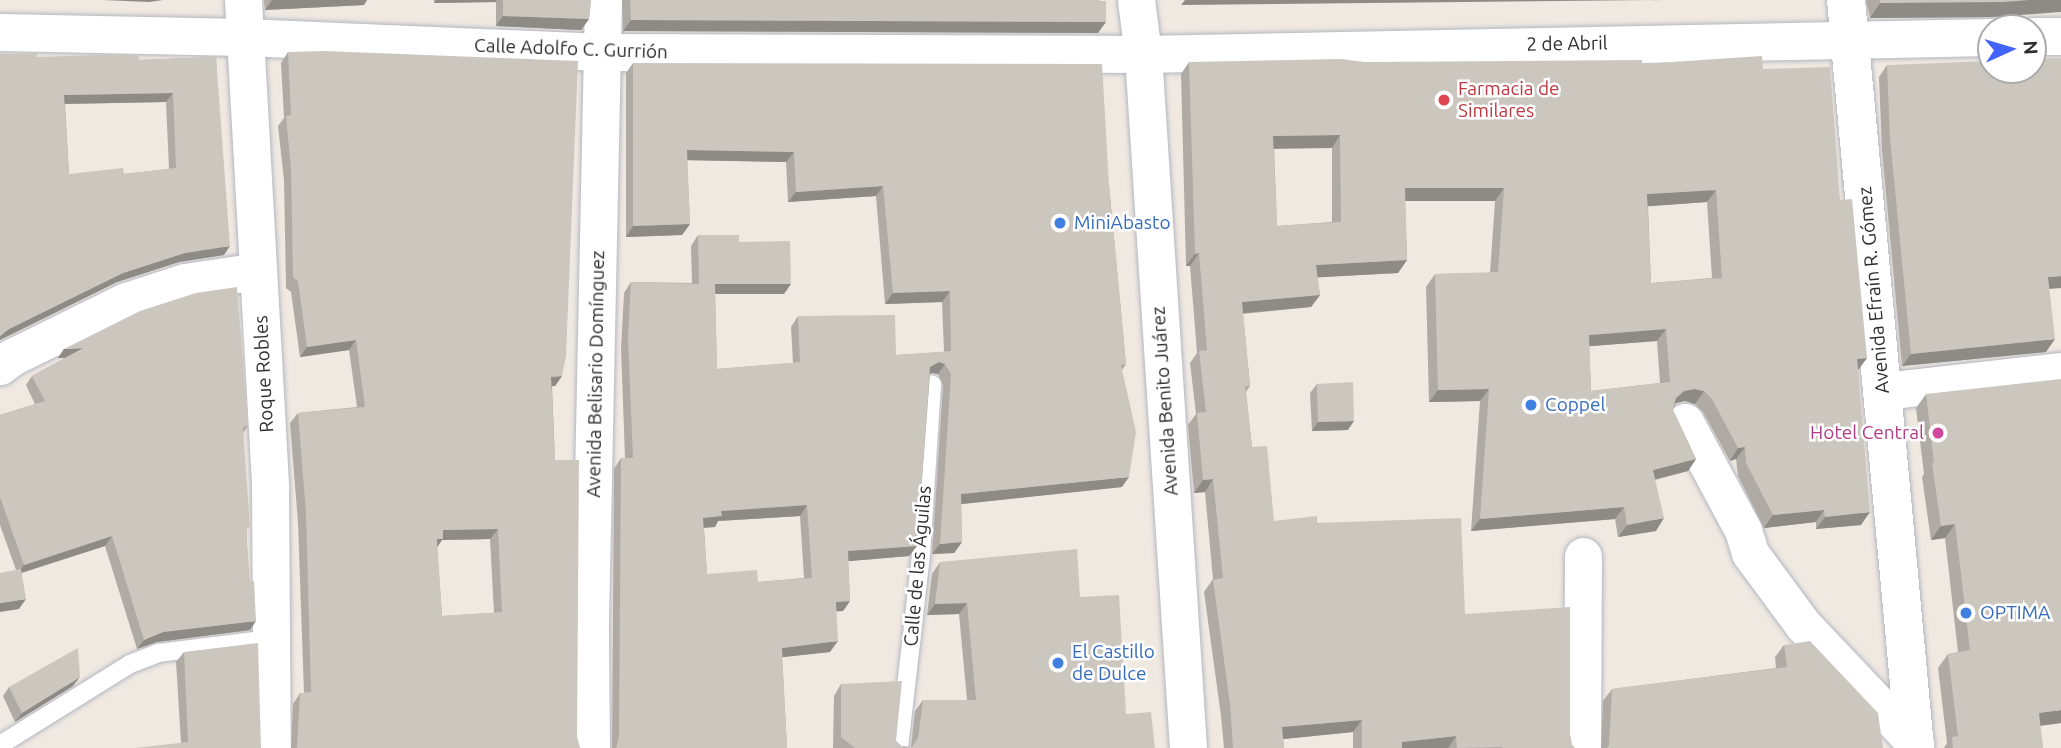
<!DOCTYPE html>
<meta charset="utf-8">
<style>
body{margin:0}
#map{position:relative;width:2061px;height:748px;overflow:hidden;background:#efe9e1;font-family:Ubuntu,sans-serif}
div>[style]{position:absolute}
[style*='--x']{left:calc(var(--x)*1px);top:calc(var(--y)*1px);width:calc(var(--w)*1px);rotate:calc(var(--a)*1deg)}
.roads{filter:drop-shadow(0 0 2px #b4b7c1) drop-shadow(0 0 2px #b4b7c1)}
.service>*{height:18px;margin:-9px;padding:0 9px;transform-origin:9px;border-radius:9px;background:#fff}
.minor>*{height:37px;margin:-18.5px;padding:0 18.5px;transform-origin:18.5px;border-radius:18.5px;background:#fff}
.tertiary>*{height:38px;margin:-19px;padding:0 19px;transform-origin:19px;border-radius:19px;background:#fff}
.wall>*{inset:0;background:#afaba4}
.shaded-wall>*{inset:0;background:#8e8b86}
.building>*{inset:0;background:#cbc7bf}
.dots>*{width:19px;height:19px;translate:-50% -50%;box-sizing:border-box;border:4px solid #fff;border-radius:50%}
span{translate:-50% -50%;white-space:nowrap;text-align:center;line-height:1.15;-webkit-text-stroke:5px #fff;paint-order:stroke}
.street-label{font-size:19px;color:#2e2e2e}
.health-label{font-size:19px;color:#be3a42}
.left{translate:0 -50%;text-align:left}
.shop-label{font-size:19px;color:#366cbe}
.hotel-label{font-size:19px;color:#b23c85}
.right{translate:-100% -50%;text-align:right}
.north{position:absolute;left:1977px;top:14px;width:70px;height:70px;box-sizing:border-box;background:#fff;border:2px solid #ababab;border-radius:50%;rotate:86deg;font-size:19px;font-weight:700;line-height:28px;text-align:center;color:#2e2e2e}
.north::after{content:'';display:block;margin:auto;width:24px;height:32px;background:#4264fb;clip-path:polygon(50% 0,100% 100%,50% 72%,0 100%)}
</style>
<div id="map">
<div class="roads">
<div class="service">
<div style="--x:0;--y:745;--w:153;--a:-31.9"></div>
<div style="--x:130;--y:664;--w:30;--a:-21"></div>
<div style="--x:158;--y:653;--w:114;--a:-7.1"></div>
<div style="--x:899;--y:748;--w:194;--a:-83.5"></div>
<div style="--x:921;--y:555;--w:171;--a:-86.3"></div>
</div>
<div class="minor">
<div style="--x:243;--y:0;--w:489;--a:86.8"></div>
<div style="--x:270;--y:488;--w:260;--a:89.6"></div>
<div style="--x:1136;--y:0;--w:54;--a:82.6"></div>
<div style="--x:1143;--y:54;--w:695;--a:86.29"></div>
<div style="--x:0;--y:32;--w:244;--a:1.2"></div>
<div style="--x:244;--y:37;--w:359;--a:2.4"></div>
<div style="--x:603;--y:52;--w:540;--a:0.21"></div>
<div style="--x:1143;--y:54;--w:848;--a:-1.15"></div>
<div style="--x:2033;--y:36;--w:28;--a:0"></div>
<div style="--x:0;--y:366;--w:15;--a:-37"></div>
<div style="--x:12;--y:357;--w:127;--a:-26.2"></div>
<div style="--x:126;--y:301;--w:62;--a:-17.9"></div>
<div style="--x:185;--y:282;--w:74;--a:-8.6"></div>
<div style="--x:1883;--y:391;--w:179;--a:-6.4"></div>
<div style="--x:1685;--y:422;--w:123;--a:61.8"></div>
<div style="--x:1743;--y:530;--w:24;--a:73"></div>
<div style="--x:1750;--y:553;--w:89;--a:53.6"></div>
<div style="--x:1803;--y:625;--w:163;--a:46.5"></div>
<div style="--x:591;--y:748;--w:127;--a:-90.5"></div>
<div style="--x:590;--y:621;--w:621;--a:-88.8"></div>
<div style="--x:1582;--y:748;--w:192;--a:-89.7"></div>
</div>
<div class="tertiary">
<div style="--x:1846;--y:0;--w:751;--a:84.73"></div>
</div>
</div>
<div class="wall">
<div style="clip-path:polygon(264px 0,367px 0,364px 5px,265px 10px)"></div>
<div style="clip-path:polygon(434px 0,591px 0,589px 19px,581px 30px,496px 26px,496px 2px,434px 3px)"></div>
<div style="clip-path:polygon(622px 0,1100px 0,1098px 33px,623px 31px)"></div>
<div style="clip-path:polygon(1866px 0,2061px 0,1993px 17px,1870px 18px)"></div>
<div style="clip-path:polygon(evenodd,288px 52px,562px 376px,555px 386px,552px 386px,555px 460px,577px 738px,580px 748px,291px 748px,293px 704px,300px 693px,304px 693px,298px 523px,290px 423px,298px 413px,357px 407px,349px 350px,300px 357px,291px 292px,286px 288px,284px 180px,278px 126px,284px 118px,281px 63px,288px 52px,490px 539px,494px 613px,442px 616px,437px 547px,442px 540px,490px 539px)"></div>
<div style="clip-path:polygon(evenodd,37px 57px,139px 60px,216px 57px,224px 255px,179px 262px,117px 282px,3px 338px,37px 57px,166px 102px,169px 169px,124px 174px,69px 174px,65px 104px,166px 102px)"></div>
<div style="clip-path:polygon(evenodd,1189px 62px,1365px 62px,1642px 64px,1763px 69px,1840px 200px,1867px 358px,1858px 370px,1861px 525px,1816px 529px,1816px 522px,1764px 528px,1738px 476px,1736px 459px,1730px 461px,1703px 412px,1695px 404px,1685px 401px,1676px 403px,1673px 410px,1696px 459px,1688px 471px,1655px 480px,1656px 531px,1618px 537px,1615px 519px,1471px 531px,1480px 401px,1429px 402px,1426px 287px,1435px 274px,1490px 273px,1495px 201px,1405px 201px,1407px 260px,1398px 273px,1317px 277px,1320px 295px,1311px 307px,1243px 314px,1250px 386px,1246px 392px,1252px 447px,1274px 521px,1317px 523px,1465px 614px,1570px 735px,1572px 745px,1575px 748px,1353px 748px,1353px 732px,1283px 739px,1284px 748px,1224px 748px,1221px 716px,1204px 592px,1213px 579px,1205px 492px,1194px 493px,1188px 425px,1196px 414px,1190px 363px,1197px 353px,1190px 266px,1186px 266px,1181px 74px,1189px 62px,1274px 148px,1332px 148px,1332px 222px,1277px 226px,1274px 148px,1189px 62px,1707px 202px,1712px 278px,1651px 283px,1648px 206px,1707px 202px,1189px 62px,1657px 341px,1660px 383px,1591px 391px,1589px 346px,1657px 341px)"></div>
<div style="clip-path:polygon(evenodd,633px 63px,1109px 185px,1126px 364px,1122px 370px,1122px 487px,961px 504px,962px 542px,954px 553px,932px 554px,943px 385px,938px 374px,932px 373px,930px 374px,917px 546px,909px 556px,848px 561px,850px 601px,843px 611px,836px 611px,830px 652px,782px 657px,787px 748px,612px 748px,614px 469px,621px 458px,625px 458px,621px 348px,624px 293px,631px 282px,692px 283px,691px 246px,698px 235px,739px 242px,784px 294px,715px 294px,717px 369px,793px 363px,791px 327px,798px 316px,896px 355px,944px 352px,942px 302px,885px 304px,876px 196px,788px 202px,786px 162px,687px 160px,690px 224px,682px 235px,626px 237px,626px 73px,633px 63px,800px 516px,804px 578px,758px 582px,707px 574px,704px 528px,715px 527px,718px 521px,800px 516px)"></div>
<div style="clip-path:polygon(1887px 65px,2061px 288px,2049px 289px,2046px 352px,1902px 366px,1882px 150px,1879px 77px)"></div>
<div style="clip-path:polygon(64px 349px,248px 426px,243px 433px,250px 630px,157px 642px,137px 649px,105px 546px,22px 573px,19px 609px,16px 570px,0 525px,0 415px,35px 404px,26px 385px,32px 376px,65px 358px,58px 358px)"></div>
<div style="clip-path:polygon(1317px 384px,1348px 430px,1312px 431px,1310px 393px)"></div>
<div style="clip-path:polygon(1926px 394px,2061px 723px,2040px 726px,2043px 748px,1944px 748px,1947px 743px,1938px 668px,1948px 654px,1958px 652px,1945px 538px,1931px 540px,1922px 477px,1924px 474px,1916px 408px)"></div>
<div style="clip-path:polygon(940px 562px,1080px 597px,1126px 714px,1155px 748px,833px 748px,834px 696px,841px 684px,901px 746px,911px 747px,915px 711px,923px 700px,967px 700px,959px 614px,927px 615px,932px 574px)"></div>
<div style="clip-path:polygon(1784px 645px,1883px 748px,1601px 748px,1603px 701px,1612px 689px,1776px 668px,1775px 657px)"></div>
<div style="clip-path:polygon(184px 652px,261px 748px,181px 743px,176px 662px)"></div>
<div style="clip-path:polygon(73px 686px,15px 722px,3px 696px,9px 687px)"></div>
</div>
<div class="shaded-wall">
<div style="clip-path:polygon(103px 0,163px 0,149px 2px)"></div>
<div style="clip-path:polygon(272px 0,367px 0,364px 5px,265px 10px)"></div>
<div style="clip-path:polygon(436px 0,497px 0,496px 2px,434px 3px)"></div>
<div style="clip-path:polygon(1185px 0,1663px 0,1181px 5px)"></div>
<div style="clip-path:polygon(2029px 0,2061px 0,2061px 12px,1993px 17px,1870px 18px,1880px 3px)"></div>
<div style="clip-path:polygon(503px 16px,589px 19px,581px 30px,496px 26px)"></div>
<div style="clip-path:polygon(631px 20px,1106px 22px,1098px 33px,623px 31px)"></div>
<div style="clip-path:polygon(173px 93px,166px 102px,58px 104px,64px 95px)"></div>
<div style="clip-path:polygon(1340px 135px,1332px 148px,1264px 149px,1273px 136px)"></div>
<div style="clip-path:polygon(687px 150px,794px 152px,786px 162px,679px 160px)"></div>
<div style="clip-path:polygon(883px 186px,876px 196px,788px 202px,796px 192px)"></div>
<div style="clip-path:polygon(1405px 188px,1504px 188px,1495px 201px,1396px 201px)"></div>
<div style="clip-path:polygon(1716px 190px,1707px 202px,1638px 207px,1647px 194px)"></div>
<div style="clip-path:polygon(690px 224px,682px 235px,626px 237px,633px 226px)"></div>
<div style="clip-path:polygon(230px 246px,224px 255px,179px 262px,117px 282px,0 340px,0 336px,9px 329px,123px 273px,185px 253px)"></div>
<div style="clip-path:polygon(1199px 253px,1190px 266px,1186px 266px,1195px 254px)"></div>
<div style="clip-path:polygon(1407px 260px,1398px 273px,1307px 278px,1316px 265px)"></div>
<div style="clip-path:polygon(2061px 276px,2061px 288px,2039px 289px,2048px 277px)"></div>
<div style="clip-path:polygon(715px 284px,791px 284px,784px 294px,707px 294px)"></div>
<div style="clip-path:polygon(950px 291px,942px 302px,885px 304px,893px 293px)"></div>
<div style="clip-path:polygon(1320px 295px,1311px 307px,1233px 314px,1242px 302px)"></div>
<div style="clip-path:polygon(1666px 329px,1657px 341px,1580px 347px,1589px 335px)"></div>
<div style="clip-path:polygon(2055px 339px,2046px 352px,1902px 366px,1911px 354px)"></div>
<div style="clip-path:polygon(356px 340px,349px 350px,300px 357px,307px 347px)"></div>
<div style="clip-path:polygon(83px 348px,76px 357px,58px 358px,64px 349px)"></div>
<div style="clip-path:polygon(1867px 358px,1858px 370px,1857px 359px)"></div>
<div style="clip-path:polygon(939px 362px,945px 364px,938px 374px,932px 373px,923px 377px,930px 367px)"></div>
<div style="clip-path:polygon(562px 376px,555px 386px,544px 387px,551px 377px)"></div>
<div style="clip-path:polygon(1489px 389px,1480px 401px,1429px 402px,1438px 390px)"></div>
<div style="clip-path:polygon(1694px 389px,1704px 391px,1695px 404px,1685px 401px,1676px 403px,1668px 410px,1676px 398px,1684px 391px)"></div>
<div style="clip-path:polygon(1354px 421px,1348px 430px,1312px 431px,1318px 422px)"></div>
<div style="clip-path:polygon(1745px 447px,1736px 459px,1730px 461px,1738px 448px)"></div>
<div style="clip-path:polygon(1696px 459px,1688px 471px,1644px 482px,1653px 470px)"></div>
<div style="clip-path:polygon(1129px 477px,1122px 487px,953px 505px,961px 494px)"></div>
<div style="clip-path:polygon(1213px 479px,1205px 492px,1194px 493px,1203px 480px)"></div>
<div style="clip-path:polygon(807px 505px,800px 516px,718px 521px,715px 527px,696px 528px,703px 518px,721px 511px)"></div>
<div style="clip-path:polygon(1624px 507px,1615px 519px,1471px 531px,1480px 519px)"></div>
<div style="clip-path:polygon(1824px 510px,1816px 522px,1764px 528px,1773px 515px)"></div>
<div style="clip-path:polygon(1870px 512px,1861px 525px,1816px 529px,1825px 517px)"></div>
<div style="clip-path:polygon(1664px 518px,1656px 531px,1618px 537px,1627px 525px)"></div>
<div style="clip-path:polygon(1955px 524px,1945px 538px,1931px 540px,1941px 526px)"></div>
<div style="clip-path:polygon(498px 529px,490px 539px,442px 540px,436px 549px,430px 550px,443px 530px)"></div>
<div style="clip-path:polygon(112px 536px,105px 546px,17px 574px,24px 565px)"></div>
<div style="clip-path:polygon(962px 542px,954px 553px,932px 554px,940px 544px)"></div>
<div style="clip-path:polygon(917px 546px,909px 556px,840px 562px,848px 551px)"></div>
<div style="clip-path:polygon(26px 599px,19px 609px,0 612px,0 603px)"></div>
<div style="clip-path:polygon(850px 601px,843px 611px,828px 612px,836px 602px)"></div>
<div style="clip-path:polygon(967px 603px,959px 614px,927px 615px,935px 604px)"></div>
<div style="clip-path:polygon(256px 621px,250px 630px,157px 642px,137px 649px,144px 640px,163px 632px)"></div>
<div style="clip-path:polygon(838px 641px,830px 652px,775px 658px,782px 648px)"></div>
<div style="clip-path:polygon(80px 677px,73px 686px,15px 722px,22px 713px)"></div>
<div style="clip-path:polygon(2061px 710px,2061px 723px,2029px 727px,2039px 713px)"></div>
<div style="clip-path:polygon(1362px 720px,1353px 732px,1274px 740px,1282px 727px)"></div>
<div style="clip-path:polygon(1456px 736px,1448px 748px,1397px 748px,1402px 742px)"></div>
</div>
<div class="building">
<div style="clip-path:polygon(503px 0,591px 0,589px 19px,503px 16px)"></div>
<div style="clip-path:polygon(630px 0,1100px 0,1100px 1px,1106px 1px,1106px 22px,631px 20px)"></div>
<div style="clip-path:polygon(1880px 0,2029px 0,2004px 2px,1880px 3px)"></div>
<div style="clip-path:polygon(evenodd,324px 51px,578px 61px,566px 356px,562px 376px,551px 377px,555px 460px,579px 460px,577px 738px,580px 748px,297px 748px,300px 693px,311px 692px,306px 513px,298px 413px,365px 407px,356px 340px,307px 347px,298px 281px,293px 277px,291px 169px,286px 116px,291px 115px,288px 52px,324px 51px,498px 529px,502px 612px,442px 616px,437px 539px,443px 539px,443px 530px,498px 529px)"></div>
<div style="clip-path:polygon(evenodd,37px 53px,37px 57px,129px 54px,139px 56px,139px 60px,216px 57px,230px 246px,185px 253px,123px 273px,9px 329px,0 336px,0 54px,37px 53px,173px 93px,176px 168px,124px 174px,123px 168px,69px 174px,64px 95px,173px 93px)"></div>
<div style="clip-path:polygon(evenodd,1762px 56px,1763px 69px,1830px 67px,1840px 200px,1852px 199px,1867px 358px,1857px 359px,1870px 512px,1825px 517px,1824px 510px,1773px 515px,1746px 463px,1745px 447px,1738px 448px,1712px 399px,1704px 391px,1694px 389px,1684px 391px,1676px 398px,1673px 410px,1696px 459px,1653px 470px,1664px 518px,1627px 525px,1624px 507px,1480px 519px,1489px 389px,1438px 390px,1435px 274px,1498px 272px,1504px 188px,1405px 188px,1407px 260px,1316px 265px,1320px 295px,1242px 302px,1250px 386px,1245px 386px,1252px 447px,1267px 446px,1274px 521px,1317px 516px,1317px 523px,1461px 518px,1465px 614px,1570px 607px,1570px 735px,1572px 745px,1575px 748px,1502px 748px,1502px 747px,1457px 748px,1456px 736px,1402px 742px,1402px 748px,1362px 748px,1362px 720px,1282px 727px,1284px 748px,1233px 748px,1230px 704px,1213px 580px,1223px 578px,1213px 479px,1203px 480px,1197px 413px,1206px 412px,1199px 351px,1207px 350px,1199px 253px,1195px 254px,1189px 62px,1341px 59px,1365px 62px,1642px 60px,1642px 64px,1762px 56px,1340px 135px,1341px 222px,1277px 226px,1273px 136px,1340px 135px,1762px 56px,1716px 190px,1722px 278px,1651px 283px,1647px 194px,1716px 190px,1762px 56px,1666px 329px,1670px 382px,1591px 391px,1589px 335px,1666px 329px)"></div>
<div style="clip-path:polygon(2061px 58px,2061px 276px,2048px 277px,2055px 339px,1911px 354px,1890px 138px,1887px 65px,1991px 61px,1991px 70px,2033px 70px,2033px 59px)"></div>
<div style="clip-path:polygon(evenodd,633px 63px,1102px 64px,1109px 185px,1126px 364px,1121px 365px,1136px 432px,1129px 477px,961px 494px,962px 542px,940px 544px,951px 374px,945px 364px,939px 362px,930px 367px,917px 546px,848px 551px,850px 601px,836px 602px,838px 641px,782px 648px,787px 748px,616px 748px,619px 737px,621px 458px,633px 458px,628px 337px,631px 282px,699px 284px,698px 235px,739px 235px,739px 242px,790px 241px,791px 284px,715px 284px,717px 369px,800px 362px,798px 316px,895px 315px,896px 355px,951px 351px,950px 291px,893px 293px,883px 186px,796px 192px,794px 152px,687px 150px,690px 224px,633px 226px,633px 63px,807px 505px,812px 578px,758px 582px,757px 570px,707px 574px,703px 518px,722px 516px,721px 511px,807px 505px)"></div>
<div style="clip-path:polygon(237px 287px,248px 426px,243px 427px,250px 527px,246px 528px,250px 582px,254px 581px,256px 621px,163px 632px,144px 640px,112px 536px,24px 565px,0 497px,0 415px,45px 401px,32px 376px,83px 348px,64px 349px,140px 311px,196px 293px)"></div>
<div style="clip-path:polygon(2061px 379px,2061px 710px,2039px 713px,2043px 748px,1953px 748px,1952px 737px,1958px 736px,1948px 654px,1970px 650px,1955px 524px,1941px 526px,1932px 463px,1934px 463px,1926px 394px)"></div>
<div style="clip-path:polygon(1353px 382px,1354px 421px,1318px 422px,1317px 384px)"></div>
<div style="clip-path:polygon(1077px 549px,1080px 597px,1119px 595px,1126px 714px,1151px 712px,1155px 748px,855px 748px,841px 737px,841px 684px,902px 681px,896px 741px,901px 746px,912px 747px,918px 738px,923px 700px,976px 700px,967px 603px,935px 604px,940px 562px)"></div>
<div style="clip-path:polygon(21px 569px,26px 599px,0 603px,0 573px)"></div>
<div style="clip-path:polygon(1810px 641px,1878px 713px,1883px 748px,1607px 748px,1609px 745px,1612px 689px,1787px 667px,1784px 645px)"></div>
<div style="clip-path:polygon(258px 643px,261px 748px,135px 748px,188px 742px,184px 652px)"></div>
<div style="clip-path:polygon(78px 648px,80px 677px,22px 713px,9px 687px)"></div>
</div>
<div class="dots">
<div style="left:1444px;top:100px;background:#e0444e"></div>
<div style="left:1060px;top:223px;background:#3f7fe0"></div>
<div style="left:1531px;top:405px;background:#3f7fe0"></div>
<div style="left:1938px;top:433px;background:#d1479c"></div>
<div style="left:1966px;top:613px;background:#3f7fe0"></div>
<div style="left:1058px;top:663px;background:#3f7fe0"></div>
</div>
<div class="street-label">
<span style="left:1567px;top:44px;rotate:-1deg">2 de Abril</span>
<span style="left:571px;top:49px;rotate:2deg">Calle Adolfo C. Gurrión</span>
<span style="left:1874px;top:290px;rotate:-95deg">Avenida Efraín R. Gómez</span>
<span style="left:264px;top:374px;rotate:-93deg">Roque Robles</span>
<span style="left:596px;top:374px;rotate:-89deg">Avenida Belisario Domínguez</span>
<span style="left:1165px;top:401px;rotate:-94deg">Avenida Benito Juárez</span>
<span style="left:918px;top:566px;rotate:-85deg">Calle de las Águilas</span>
</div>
<div class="health-label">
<span class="left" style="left:1458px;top:100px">Farmacia de<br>Similares</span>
</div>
<div class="shop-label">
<span class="left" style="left:1074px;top:223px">MiniAbasto</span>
<span class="left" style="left:1545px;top:405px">Coppel</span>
<span class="left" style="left:1980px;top:613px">OPTIMA</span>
<span class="left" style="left:1072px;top:663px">El Castillo<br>de Dulce</span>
</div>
<div class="hotel-label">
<span class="right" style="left:1924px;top:433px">Hotel Central</span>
</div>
<div class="north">N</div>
</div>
